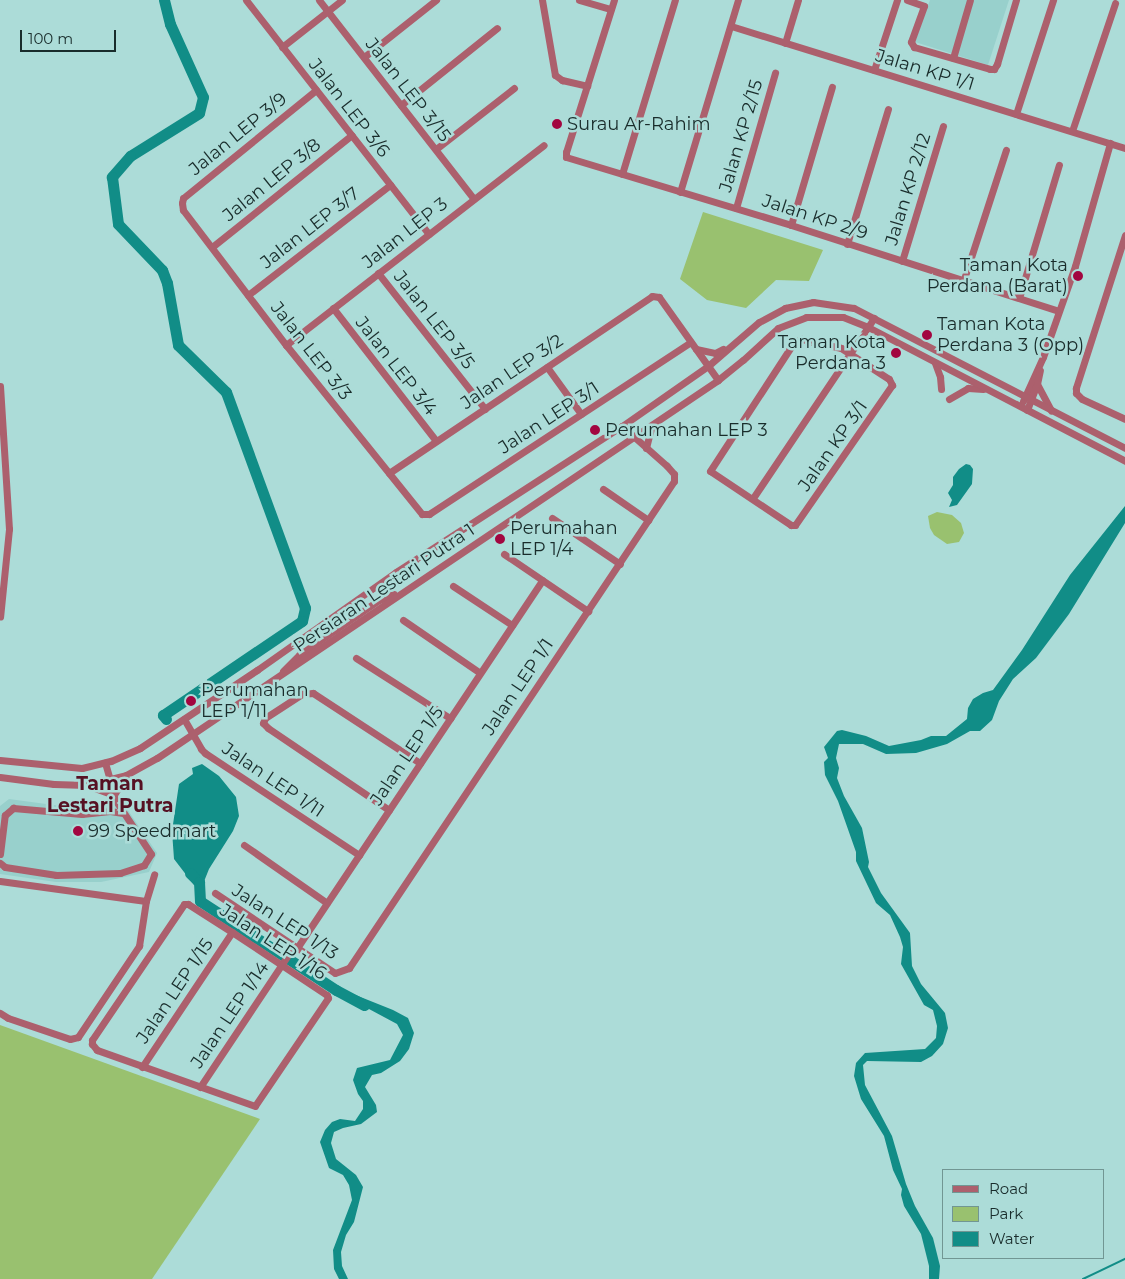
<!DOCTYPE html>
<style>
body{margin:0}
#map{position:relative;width:1125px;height:1279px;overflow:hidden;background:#acdcd8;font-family:Montserrat,sans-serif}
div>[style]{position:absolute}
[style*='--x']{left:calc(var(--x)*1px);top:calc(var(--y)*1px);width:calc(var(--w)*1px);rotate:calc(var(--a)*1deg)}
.built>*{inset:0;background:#98d0cc}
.green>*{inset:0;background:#99c16f}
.water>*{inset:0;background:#118d87}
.stream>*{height:2px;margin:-1px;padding:0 1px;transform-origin:1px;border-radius:1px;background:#118d87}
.river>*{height:11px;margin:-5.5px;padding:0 5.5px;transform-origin:5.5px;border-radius:5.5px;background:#118d87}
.minor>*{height:7px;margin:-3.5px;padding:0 3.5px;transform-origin:3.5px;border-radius:3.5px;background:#ac606d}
.dots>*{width:14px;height:14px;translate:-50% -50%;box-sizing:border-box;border:2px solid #acdcd8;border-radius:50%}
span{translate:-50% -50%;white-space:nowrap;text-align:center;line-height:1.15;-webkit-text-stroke:5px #acdcd8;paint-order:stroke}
.street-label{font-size:18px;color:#192c2b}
.poi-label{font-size:18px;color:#192c2b}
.left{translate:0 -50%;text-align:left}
.right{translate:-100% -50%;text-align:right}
.neighbourhood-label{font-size:19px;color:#561123;font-weight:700}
.legend{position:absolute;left:942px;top:1169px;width:162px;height:90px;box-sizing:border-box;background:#acdcd8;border:1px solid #719693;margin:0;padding:6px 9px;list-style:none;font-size:15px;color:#192c2b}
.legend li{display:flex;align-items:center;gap:10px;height:25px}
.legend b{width:25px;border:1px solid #719693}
.scale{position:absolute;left:20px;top:30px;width:96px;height:22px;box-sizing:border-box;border:2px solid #192c2b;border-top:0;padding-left:6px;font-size:15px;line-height:18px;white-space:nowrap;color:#192c2b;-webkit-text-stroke:4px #acdcd8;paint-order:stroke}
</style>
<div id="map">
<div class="built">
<div style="clip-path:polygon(930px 0,1009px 0,988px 65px,915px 42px)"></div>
<div style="clip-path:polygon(9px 799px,61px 806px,93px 806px,121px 800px,157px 853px,149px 872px,101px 882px,56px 882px,0 874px,0 806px)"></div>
</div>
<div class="green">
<div style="clip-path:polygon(703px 212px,823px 250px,809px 281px,776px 280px,746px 308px,707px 300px,680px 279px)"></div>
<div style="clip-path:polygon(937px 512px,952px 515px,961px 523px,964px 533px,959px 542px,947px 544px,934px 535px,930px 528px,928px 516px)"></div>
<div style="clip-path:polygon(0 1025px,260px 1119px,152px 1279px,0 1279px)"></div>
</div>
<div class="water">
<div style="clip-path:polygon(966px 464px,970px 465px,973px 469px,972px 484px,957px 505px,949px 507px,952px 500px,948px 493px,953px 485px,953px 477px,959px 469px)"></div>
<div style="clip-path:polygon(1125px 506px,1125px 523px,1069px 614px,1036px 658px,1013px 679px,999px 701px,992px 720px,980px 731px,970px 731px,947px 744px,916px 753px,886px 754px,863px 744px,839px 744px,836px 758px,839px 768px,837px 778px,844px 796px,862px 828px,869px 862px,868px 867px,881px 893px,910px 933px,912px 966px,921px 984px,945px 1013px,948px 1028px,943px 1044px,932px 1056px,921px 1062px,867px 1061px,863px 1065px,865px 1085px,892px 1136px,906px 1184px,915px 1206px,933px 1238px,940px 1266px,939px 1279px,929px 1279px,929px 1266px,921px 1234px,904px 1206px,901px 1195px,902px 1189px,893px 1170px,884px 1136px,861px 1099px,854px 1076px,856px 1063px,865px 1053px,925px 1049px,936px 1038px,937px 1026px,933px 1010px,924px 1005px,901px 964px,903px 947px,900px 937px,890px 915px,876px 903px,856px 861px,856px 852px,838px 801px,825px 775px,824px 762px,828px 758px,824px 747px,837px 731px,842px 730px,866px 736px,889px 746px,921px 740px,931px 736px,946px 736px,967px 719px,968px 708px,973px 699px,983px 693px,993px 690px,1022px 650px,1070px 575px)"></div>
<div style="clip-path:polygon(202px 764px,219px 776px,236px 797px,239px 816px,233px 831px,209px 869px,203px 884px,194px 885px,174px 859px,172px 831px,179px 784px,193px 774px,192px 768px)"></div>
<div style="clip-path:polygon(353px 994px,393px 1010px,408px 1018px,414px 1033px,409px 1049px,400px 1061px,381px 1073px,372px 1075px,365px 1087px,376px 1105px,377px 1112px,361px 1124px,343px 1128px,334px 1132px,331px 1143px,336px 1159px,356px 1175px,363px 1187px,354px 1222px,346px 1235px,341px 1252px,342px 1266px,348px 1279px,339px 1279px,334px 1269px,333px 1250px,352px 1200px,349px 1185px,343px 1175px,329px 1168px,320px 1142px,325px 1130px,332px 1122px,340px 1119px,355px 1121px,363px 1109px,363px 1101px,358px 1094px,353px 1080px,357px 1068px,390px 1060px,403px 1035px,397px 1024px,369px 1009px,349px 1002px)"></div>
</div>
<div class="stream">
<div style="--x:1083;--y:1279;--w:47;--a:-25.5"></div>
</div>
<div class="river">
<div style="--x:164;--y:0;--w:25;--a:76"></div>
<div style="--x:170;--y:24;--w:80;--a:65.7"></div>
<div style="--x:203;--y:97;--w:16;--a:104"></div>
<div style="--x:199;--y:113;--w:81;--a:148.1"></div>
<div style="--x:130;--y:156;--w:28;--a:131"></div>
<div style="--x:112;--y:177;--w:47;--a:82.7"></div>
<div style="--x:118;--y:224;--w:64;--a:46.3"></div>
<div style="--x:162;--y:270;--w:14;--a:69"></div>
<div style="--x:167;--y:283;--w:63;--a:79.9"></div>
<div style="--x:178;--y:345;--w:67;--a:44.4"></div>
<div style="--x:226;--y:392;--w:230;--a:69.9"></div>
<div style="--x:305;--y:608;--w:13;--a:103"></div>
<div style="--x:302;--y:621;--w:168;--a:145.9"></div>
<div style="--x:163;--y:715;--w:5;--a:53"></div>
<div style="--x:190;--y:873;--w:13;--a:45"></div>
<div style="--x:199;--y:882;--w:19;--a:87"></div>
<div style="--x:200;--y:901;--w:163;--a:33.2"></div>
<div style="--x:336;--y:990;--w:32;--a:28"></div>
</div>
<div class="minor">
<div style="--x:246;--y:0;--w:297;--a:52"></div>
<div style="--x:319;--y:0;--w:252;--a:52.1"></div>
<div style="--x:542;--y:0;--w:76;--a:80.2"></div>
<div style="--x:555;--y:75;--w:9;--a:36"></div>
<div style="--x:562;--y:80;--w:26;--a:13"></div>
<div style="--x:579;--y:0;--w:33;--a:16"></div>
<div style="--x:614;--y:0;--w:159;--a:107.5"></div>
<div style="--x:566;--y:152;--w:5;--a:90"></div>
<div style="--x:566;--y:157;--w:235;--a:16.8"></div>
<div style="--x:791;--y:225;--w:281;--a:17.8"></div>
<div style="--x:907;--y:0;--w:18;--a:19"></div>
<div style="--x:924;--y:6;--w:38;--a:110"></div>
<div style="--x:911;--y:42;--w:6;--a:59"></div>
<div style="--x:914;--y:47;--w:79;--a:16.1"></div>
<div style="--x:990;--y:69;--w:4;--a:0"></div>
<div style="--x:994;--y:69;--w:6;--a:-59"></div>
<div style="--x:997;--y:64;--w:67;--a:-73.5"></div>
<div style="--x:731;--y:26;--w:412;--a:17.2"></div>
<div style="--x:785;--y:43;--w:45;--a:-73.2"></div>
<div style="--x:282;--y:47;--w:76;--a:-38.1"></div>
<div style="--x:364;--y:57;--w:92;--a:-38.4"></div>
<div style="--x:953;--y:58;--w:60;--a:-73.7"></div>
<div style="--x:874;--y:70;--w:74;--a:-71.8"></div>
<div style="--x:316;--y:90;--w:171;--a:140.9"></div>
<div style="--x:183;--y:198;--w:5;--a:101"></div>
<div style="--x:182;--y:203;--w:7;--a:82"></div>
<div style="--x:183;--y:210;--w:170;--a:52.7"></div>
<div style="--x:286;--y:345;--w:217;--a:51.2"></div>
<div style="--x:422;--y:514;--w:7;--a:0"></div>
<div style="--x:429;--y:514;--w:313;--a:-33.3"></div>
<div style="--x:401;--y:105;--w:123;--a:-38.7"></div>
<div style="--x:1016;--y:114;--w:120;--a:-72"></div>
<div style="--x:1072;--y:131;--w:135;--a:-71.4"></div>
<div style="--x:436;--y:149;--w:99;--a:-38"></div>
<div style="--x:622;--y:174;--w:182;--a:-73.1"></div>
<div style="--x:680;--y:192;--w:201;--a:-73.2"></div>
<div style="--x:736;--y:208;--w:141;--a:-73.9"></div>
<div style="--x:791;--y:225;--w:144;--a:-73.5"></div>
<div style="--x:1125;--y:235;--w:161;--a:107.8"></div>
<div style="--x:1076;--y:388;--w:5;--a:90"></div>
<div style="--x:1076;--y:393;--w:8;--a:45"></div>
<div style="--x:1082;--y:399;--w:47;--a:24.9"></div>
<div style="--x:847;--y:244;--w:141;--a:-73.1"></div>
<div style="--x:212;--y:247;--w:179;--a:-38.7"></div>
<div style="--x:902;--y:261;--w:141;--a:-73.1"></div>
<div style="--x:378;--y:273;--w:173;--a:51.8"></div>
<div style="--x:963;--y:282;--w:139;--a:-72"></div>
<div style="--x:248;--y:295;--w:180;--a:-37.8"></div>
<div style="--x:1019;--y:298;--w:139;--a:-73.3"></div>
<div style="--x:333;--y:308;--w:168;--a:52.2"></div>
<div style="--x:801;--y:339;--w:41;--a:12.7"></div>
<div style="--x:841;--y:348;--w:57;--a:32.9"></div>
<div style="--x:889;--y:379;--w:7;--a:63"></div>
<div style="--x:892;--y:385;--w:170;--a:124.7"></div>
<div style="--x:795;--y:525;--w:4;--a:180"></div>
<div style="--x:791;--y:525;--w:97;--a:-146.3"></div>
<div style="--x:710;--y:471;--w:154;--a:-56.9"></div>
<div style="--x:794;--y:342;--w:8;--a:-23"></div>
<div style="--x:286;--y:345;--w:326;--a:-37.8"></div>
<div style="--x:696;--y:349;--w:19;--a:12"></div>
<div style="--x:715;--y:353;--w:9;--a:-27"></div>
<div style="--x:935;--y:363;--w:15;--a:70"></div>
<div style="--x:940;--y:377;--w:12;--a:85"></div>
<div style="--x:547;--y:367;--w:58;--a:54.1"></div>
<div style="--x:1037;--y:384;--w:30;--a:62"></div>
<div style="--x:0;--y:386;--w:143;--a:86.4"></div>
<div style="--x:9;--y:529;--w:88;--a:95.8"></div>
<div style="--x:949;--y:399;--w:22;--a:-30"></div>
<div style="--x:968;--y:388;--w:15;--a:4"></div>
<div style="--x:1023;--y:401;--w:48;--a:-65.6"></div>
<div style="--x:1043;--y:357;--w:96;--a:-70.6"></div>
<div style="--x:1075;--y:266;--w:128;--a:-74.1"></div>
<div style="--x:1027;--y:410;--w:28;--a:-69"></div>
<div style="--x:1037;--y:384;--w:14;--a:-78"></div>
<div style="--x:646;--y:448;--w:16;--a:-76"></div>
<div style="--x:650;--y:432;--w:9;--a:-63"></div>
<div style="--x:389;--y:473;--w:317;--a:-33.9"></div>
<div style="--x:652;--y:296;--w:7;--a:8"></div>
<div style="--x:659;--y:297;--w:102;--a:54.6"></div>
<div style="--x:603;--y:489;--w:55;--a:34.6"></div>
<div style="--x:753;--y:498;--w:217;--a:-56.1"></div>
<div style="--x:552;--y:518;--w:82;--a:34.1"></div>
<div style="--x:504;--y:554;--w:102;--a:34.2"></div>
<div style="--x:453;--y:586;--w:71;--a:33.5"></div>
<div style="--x:403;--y:620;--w:93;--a:34.5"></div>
<div style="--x:356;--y:658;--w:112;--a:32.6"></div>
<div style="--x:283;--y:671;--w:23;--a:-45"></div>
<div style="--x:299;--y:655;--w:44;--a:-34.8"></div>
<div style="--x:335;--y:630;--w:53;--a:-34.3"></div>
<div style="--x:379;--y:600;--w:16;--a:-22"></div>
<div style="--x:184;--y:719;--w:34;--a:60"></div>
<div style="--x:201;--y:749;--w:6;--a:45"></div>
<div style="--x:205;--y:753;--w:185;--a:33.5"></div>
<div style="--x:0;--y:760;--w:82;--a:5.6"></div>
<div style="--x:82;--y:768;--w:30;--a:-14"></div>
<div style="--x:111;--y:761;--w:32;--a:-24"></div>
<div style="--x:140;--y:748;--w:141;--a:-33.7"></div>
<div style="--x:257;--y:670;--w:170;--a:-35.2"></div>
<div style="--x:396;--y:572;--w:269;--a:-32.9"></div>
<div style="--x:622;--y:426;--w:105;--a:-34.9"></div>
<div style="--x:708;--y:366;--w:67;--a:-40.8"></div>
<div style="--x:759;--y:322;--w:30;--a:-28"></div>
<div style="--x:785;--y:308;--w:29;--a:-12"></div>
<div style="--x:813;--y:302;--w:41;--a:8.3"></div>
<div style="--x:854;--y:308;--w:305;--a:27.3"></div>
<div style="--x:0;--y:777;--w:54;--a:7.4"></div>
<div style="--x:54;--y:784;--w:32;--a:2"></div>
<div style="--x:86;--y:785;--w:41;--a:-14"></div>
<div style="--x:126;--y:775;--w:35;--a:-29"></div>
<div style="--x:157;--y:758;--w:676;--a:-33.97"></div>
<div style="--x:718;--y:380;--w:32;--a:-39"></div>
<div style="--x:743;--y:360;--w:47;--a:-42.4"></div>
<div style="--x:778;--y:328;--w:30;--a:-21"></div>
<div style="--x:806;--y:317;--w:37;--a:0"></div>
<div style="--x:843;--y:317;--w:27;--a:22"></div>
<div style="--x:868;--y:327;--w:290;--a:27.5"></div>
<div style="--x:89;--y:786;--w:27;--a:20"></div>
<div style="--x:114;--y:795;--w:22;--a:-60"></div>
<div style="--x:389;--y:810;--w:146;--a:-145.9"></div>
<div style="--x:268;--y:728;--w:7;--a:-135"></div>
<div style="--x:263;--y:723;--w:5;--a:-68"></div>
<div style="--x:265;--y:718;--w:44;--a:-33"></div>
<div style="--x:302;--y:694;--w:11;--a:-5"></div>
<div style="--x:313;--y:693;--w:128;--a:33.2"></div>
<div style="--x:244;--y:845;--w:101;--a:34.9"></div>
<div style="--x:0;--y:854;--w:39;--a:-83"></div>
<div style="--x:5;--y:815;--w:11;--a:-41"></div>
<div style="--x:13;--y:808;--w:69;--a:5"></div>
<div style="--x:82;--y:814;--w:28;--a:-6"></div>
<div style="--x:110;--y:811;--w:13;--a:9"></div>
<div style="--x:0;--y:863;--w:6;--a:39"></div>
<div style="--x:5;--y:867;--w:52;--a:8.9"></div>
<div style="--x:56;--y:875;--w:64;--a:-1.8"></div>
<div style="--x:120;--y:873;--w:25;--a:-18"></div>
<div style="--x:144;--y:865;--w:13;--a:-58"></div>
<div style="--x:151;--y:854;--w:64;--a:-123.4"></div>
<div style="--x:116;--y:801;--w:40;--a:-106"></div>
<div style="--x:0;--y:881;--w:147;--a:7.8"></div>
<div style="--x:215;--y:893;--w:144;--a:33.7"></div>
<div style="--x:335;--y:973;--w:15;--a:-20"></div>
<div style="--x:349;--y:968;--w:585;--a:-56.28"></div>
<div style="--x:674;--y:481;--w:7;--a:-90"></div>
<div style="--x:674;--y:474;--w:11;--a:-131"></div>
<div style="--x:667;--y:466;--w:60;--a:-138.4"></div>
<div style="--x:184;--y:904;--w:4;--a:0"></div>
<div style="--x:188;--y:904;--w:52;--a:32.5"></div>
<div style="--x:232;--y:932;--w:114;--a:33.6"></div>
<div style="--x:327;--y:995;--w:3;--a:72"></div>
<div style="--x:328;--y:998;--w:130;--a:124.1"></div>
<div style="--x:255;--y:1106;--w:168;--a:-160.5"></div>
<div style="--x:97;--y:1050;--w:8;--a:-130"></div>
<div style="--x:92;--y:1044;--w:4;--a:-90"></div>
<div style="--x:92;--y:1040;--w:164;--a:-55.9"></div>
<div style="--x:297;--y:948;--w:442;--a:-56.3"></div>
<div style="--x:0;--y:1013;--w:9;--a:32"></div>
<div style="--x:8;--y:1018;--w:65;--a:18.7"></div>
<div style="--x:70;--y:1039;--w:8;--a:-14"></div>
<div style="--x:78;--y:1037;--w:110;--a:-56.2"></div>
<div style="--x:139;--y:946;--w:46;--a:-81.2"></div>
<div style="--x:146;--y:901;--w:28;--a:-73"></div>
<div style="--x:142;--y:1067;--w:162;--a:-56.3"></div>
<div style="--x:200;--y:1087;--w:169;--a:-56.3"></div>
</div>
<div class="dots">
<div style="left:557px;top:124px;background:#a20640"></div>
<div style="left:1078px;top:276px;background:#a20640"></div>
<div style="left:927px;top:335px;background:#a20640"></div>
<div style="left:896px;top:353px;background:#a20640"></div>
<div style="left:595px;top:430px;background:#a20640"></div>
<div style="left:500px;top:539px;background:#a20640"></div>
<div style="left:191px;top:701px;background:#a20640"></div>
<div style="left:78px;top:831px;background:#a20640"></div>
</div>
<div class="street-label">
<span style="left:925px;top:70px;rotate:17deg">Jalan KP 1/1</span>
<span style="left:408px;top:90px;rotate:52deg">Jalan LEP 3/15</span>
<span style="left:349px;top:108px;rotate:52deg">Jalan LEP 3/6</span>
<span style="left:238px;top:134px;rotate:-39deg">Jalan LEP 3/9</span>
<span style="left:741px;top:136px;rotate:-74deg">Jalan KP 2/15</span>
<span style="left:272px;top:180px;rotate:-39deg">Jalan LEP 3/8</span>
<span style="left:908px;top:189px;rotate:-73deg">Jalan KP 2/12</span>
<span style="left:815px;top:217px;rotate:18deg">Jalan KP 2/9</span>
<span style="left:310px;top:228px;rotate:-38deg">Jalan LEP 3/7</span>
<span style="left:405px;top:233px;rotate:-38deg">Jalan LEP 3</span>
<span style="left:434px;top:320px;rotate:52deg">Jalan LEP 3/5</span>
<span style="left:311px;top:351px;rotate:52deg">Jalan LEP 3/3</span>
<span style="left:396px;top:366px;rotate:52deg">Jalan LEP 3/4</span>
<span style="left:512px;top:372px;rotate:-34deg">Jalan LEP 3/2</span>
<span style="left:549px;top:418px;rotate:-33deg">Jalan LEP 3/1</span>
<span style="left:833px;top:446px;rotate:-55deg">Jalan KP 3/1</span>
<span style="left:384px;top:588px;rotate:-34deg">Persiaran Lestari Putra 1</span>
<span style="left:518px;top:687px;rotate:-56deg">Jalan LEP 1/1</span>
<span style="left:407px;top:756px;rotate:-56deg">Jalan LEP 1/5</span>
<span style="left:273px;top:780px;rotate:34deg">Jalan LEP 1/11</span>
<span style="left:285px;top:922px;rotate:33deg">Jalan LEP 1/13</span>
<span style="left:273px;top:942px;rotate:33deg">Jalan LEP 1/16</span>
<span style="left:175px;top:991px;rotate:-56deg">Jalan LEP 1/15</span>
<span style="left:230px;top:1015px;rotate:-56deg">Jalan LEP 1/14</span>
</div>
<div class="poi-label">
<span class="left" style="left:567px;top:124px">Surau Ar-Rahim</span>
<span class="right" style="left:1068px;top:276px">Taman Kota<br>Perdana (Barat)</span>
<span class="left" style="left:937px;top:335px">Taman Kota<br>Perdana 3 (Opp)</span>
<span class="right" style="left:886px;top:353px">Taman Kota<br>Perdana 3</span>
<span class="left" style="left:605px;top:430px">Perumahan LEP 3</span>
<span class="left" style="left:510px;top:539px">Perumahan<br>LEP 1/4</span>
<span class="left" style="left:201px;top:701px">Perumahan<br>LEP 1/11</span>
<span class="left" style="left:88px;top:831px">99 Speedmart</span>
</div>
<div class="neighbourhood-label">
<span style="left:110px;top:795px">Taman<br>Lestari Putra</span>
</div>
<ul class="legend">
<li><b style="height:6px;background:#ac606d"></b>Road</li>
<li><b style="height:14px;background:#99c16f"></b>Park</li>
<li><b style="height:14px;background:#118d87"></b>Water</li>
</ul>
<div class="scale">100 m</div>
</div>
